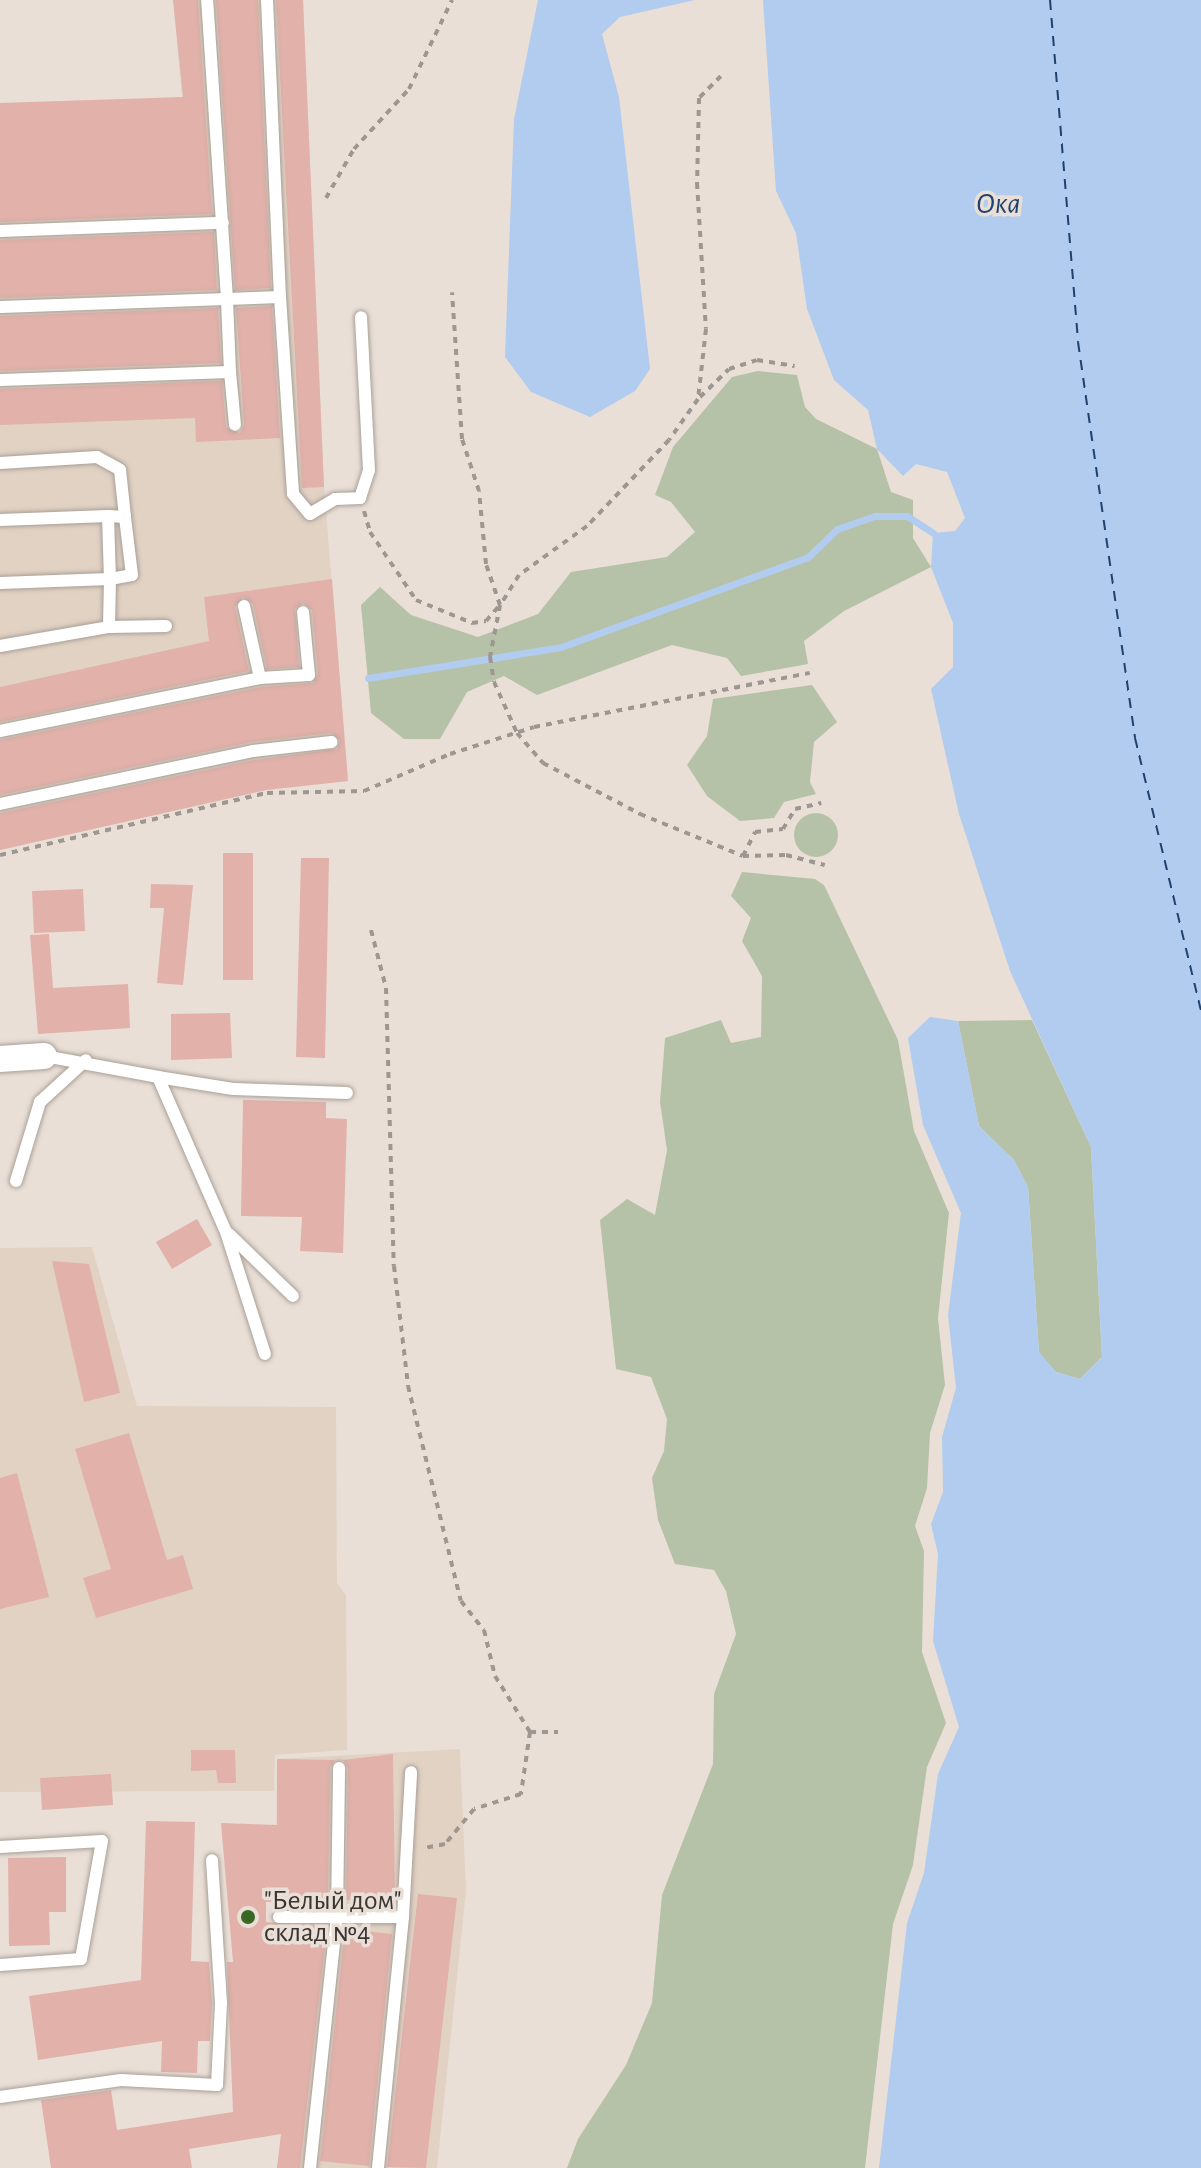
<!DOCTYPE html>
<meta charset="utf-8">
<style>
body{margin:0}
#map{position:relative;width:1201px;height:2168px;overflow:hidden;background:#e9dfd6;font-family:"Alegreya Sans",sans-serif}
div>[style]{position:absolute}
[style*='--x']{left:calc(var(--x)*1px);top:calc(var(--y)*1px);width:calc(var(--w)*1px);rotate:calc(var(--a)*1deg)}
.built>*{inset:0;background:#e2d2c4}
.green>*{inset:0;background:#b5c2a7}
.round{border-radius:50%}
.water>*{inset:0;background:#b1ccee}
.stream>*{height:7px;margin:-3.5px;padding:0 3.5px;transform-origin:3.5px;border-radius:3.5px;background:#b1ccee}
.ferry>*{height:2px;margin-top:-1px;transform-origin:0;background:repeating-linear-gradient(90deg,#1e426f 0 10px,transparent 0 18px)}
.building>*{inset:0;background:#e1b1aa}
.path>*{height:4px;margin-top:-2px;transform-origin:0;background:repeating-linear-gradient(90deg,#9e9690 0 6px,transparent 0 12px)}
.roads{filter:drop-shadow(0 0 2px #a9a098) drop-shadow(0 0 2px #a9a098)}
.lane>*{height:12px;margin:-6px;padding:0 6px;transform-origin:6px;border-radius:6px;background:#fff}
.street>*{height:26px;margin:-13px;padding:0 13px;transform-origin:13px;border-radius:13px;background:#fff}
.dots>*{width:22px;height:22px;translate:-50% -50%;box-sizing:border-box;border:4px solid #e9dfd6;border-radius:50%}
span{translate:-50% -50%;white-space:nowrap;text-align:center;line-height:1.15;-webkit-text-stroke:7px #e9dfd6;paint-order:stroke}
.poi-label{font-size:28px;color:#393532}
.left{translate:0 -50%;text-align:left}
.water-label{font-size:30px;color:#1e426f;font-style:italic}
</style>
<div id="map">
<div class="built">
<div style="clip-path:polygon(173px 0,303px 0,324px 487px,348px 781px,266px 790px,0 850px,0 187px,190px 181px)"></div>
<div style="clip-path:polygon(92px 1247px,137px 1406px,336px 1407px,337px 1583px,346px 1595px,347px 1750px,275px 1755px,274px 1791px,0 1792px,0 1248px)"></div>
<div style="clip-path:polygon(460px 1749px,466px 1891px,437px 2168px,277px 2168px,299px 2002px,288px 1992px,276px 1897px,277px 1759px)"></div>
</div>
<div class="green">
<div style="clip-path:polygon(758px 371px,797px 375px,805px 407px,816px 419px,877px 449px,891px 492px,913px 500px,913px 538px,931px 567px,844px 611px,804px 641px,808px 664px,741px 676px,727px 658px,672px 645px,537px 695px,504px 676px,467px 692px,440px 739px,404px 739px,371px 713px,361px 605px,380px 587px,411px 615px,478px 637px,538px 614px,571px 572px,667px 557px,695px 532px,671px 502px,655px 495px,673px 447px,732px 377px)"></div>
<div style="clip-path:polygon(812px 685px,837px 722px,814px 742px,810px 782px,816px 794px,784px 802px,774px 818px,740px 821px,707px 796px,687px 765px,707px 736px,713px 699px)"></div>
<div class="round" style="left:794px;top:813px;width:44px;height:44px"></div>
<div style="clip-path:polygon(742px 872px,815px 879px,824px 885px,898px 1040px,914px 1131px,949px 1213px,938px 1318px,945px 1385px,930px 1433px,927px 1488px,915px 1526px,924px 1551px,922px 1652px,946px 1723px,927px 1767px,913px 1865px,893px 1924px,865px 2168px,567px 2168px,578px 2139px,626px 2065px,652px 2003px,662px 1895px,713px 1764px,714px 1694px,736px 1634px,726px 1591px,714px 1570px,675px 1564px,658px 1520px,652px 1478px,664px 1451px,667px 1419px,651px 1377px,616px 1369px,600px 1220px,627px 1199px,655px 1215px,667px 1150px,660px 1102px,665px 1038px,721px 1020px,731px 1043px,761px 1037px,762px 976px,742px 941px,751px 918px,731px 896px)"></div>
<div style="clip-path:polygon(1032px 1020px,1091px 1147px,1102px 1357px,1080px 1379px,1056px 1372px,1039px 1353px,1028px 1187px,1014px 1160px,979px 1126px,958px 1021px)"></div>
</div>
<div class="water">
<div style="clip-path:polygon(538px 0,695px 0,620px 17px,602px 34px,619px 97px,650px 369px,635px 391px,590px 417px,531px 392px,505px 357px,514px 119px)"></div>
<div style="clip-path:polygon(763px 0,1201px 0,1201px 2168px,879px 2168px,907px 1923px,924px 1873px,938px 1774px,959px 1727px,933px 1641px,938px 1554px,931px 1524px,943px 1492px,942px 1437px,956px 1388px,948px 1315px,961px 1213px,923px 1125px,908px 1038px,930px 1017px,958px 1021px,979px 1126px,1014px 1160px,1028px 1187px,1039px 1352px,1056px 1372px,1080px 1379px,1102px 1357px,1091px 1147px,1010px 971px,959px 814px,931px 689px,953px 667px,953px 623px,931px 567px,933px 533px,955px 531px,965px 518px,947px 472px,916px 464px,903px 476px,877px 449px,868px 410px,834px 380px,807px 309px,796px 233px,776px 191px)"></div>
</div>
<div class="stream">
<div style="--x:368;--y:678;--w:195;--a:-9.1"></div>
<div style="--x:561;--y:647;--w:263;--a:-20"></div>
<div style="--x:808;--y:557;--w:40;--a:-44"></div>
<div style="--x:837;--y:529;--w:40;--a:-18.9"></div>
<div style="--x:875;--y:516;--w:32;--a:0"></div>
<div style="--x:907;--y:516;--w:31;--a:33"></div>
</div>
<div class="ferry">
<div style="--x:1050;--y:0;--w:343;--a:85.3"></div>
<div style="--x:1078;--y:342;--w:400;--a:81.8"></div>
<div style="--x:1135;--y:738;--w:281;--a:76.4"></div>
</div>
<div class="building">
<div style="clip-path:polygon(173px 0,198px 0,212px 214px,0 222px,0 103px,183px 97px)"></div>
<div style="clip-path:polygon(216px 0,258px 0,271px 288px,235px 290px)"></div>
<div style="clip-path:polygon(276px 0,303px 0,324px 487px,302px 488px)"></div>
<div style="clip-path:polygon(214px 232px,217px 290px,0 298px,0 240px)"></div>
<div style="clip-path:polygon(272px 306px,280px 438px,196px 442px,195px 418px,0 425px,0 389px,222px 381px,226px 427px,240px 433px,244px 424px,236px 308px)"></div>
<div style="clip-path:polygon(218px 308px,221px 363px,0 371px,0 316px)"></div>
<div style="clip-path:polygon(332px 579px,348px 781px,266px 790px,0 850px,0 813px,254px 760px,337px 749px,340px 740px,331px 733px,252px 742px,0 795px,0 740px,261px 687px,313px 683px,318px 674px,312px 610px,303px 603px,295px 609px,299px 667px,267px 669px,253px 604px,243px 597px,235px 607px,249px 671px,0 722px,0 687px,209px 641px,204px 597px)"></div>
<div style="clip-path:polygon(223px 853px,253px 853px,253px 980px,223px 980px)"></div>
<div style="clip-path:polygon(301px 858px,329px 858px,325px 1058px,296px 1057px)"></div>
<div style="clip-path:polygon(151px 884px,193px 885px,183px 985px,157px 983px,164px 908px,150px 908px)"></div>
<div style="clip-path:polygon(83px 889px,85px 931px,34px 933px,32px 891px)"></div>
<div style="clip-path:polygon(49px 934px,53px 988px,128px 984px,130px 1028px,38px 1034px,30px 935px)"></div>
<div style="clip-path:polygon(230px 1013px,232px 1058px,171px 1060px,171px 1014px)"></div>
<div style="clip-path:polygon(243px 1100px,326px 1102px,326px 1118px,347px 1119px,343px 1253px,300px 1251px,302px 1217px,241px 1216px)"></div>
<div style="clip-path:polygon(197px 1219px,212px 1245px,172px 1269px,156px 1242px)"></div>
<div style="clip-path:polygon(52px 1261px,89px 1264px,120px 1393px,84px 1402px)"></div>
<div style="clip-path:polygon(129px 1433px,167px 1560px,183px 1555px,193px 1589px,96px 1618px,83px 1578px,111px 1569px,75px 1449px)"></div>
<div style="clip-path:polygon(17px 1473px,49px 1597px,0 1609px,0 1478px)"></div>
<div style="clip-path:polygon(191px 1750px,235px 1750px,236px 1783px,218px 1783px,216px 1770px,191px 1771px)"></div>
<div style="clip-path:polygon(393px 1754px,395px 1899px,346px 1900px,348px 1768px,343px 1760px)"></div>
<div style="clip-path:polygon(277px 1759px,335px 1760px,330px 1768px,328px 1900px,266px 1902px,266px 1922px,327px 1927px,300px 2168px,277px 2168px,281px 2134px,189px 2149px,192px 2168px,51px 2168px,41px 2100px,111px 2090px,117px 2130px,233px 2112px,227px 1962px,233px 1962px,221px 1823px,277px 1825px)"></div>
<div style="clip-path:polygon(111px 1774px,113px 1805px,42px 1810px,40px 1778px)"></div>
<div style="clip-path:polygon(146px 1821px,195px 1822px,191px 1961px,209px 1962px,212px 2003px,210px 2041px,198px 2041px,197px 2073px,161px 2072px,162px 2041px,38px 2060px,29px 1996px,141px 1980px)"></div>
<div style="clip-path:polygon(66px 1857px,66px 1912px,49px 1912px,50px 1945px,9px 1946px,8px 1858px)"></div>
<div style="clip-path:polygon(418px 1894px,457px 1898px,426px 2168px,387px 2167px)"></div>
<div style="clip-path:polygon(345px 1929px,392px 1934px,369px 2166px,320px 2161px)"></div>
</div>
<div class="path">
<div style="--x:721;--y:76;--w:31;--a:135"></div>
<div style="--x:699;--y:98;--w:85;--a:91.3"></div>
<div style="--x:697;--y:183;--w:146;--a:86.5"></div>
<div style="--x:706;--y:329;--w:70;--a:96.5"></div>
<div style="--x:698;--y:399;--w:50;--a:125.3"></div>
<div style="--x:669;--y:440;--w:119;--a:133.6"></div>
<div style="--x:587;--y:526;--w:84;--a:144.2"></div>
<div style="--x:519;--y:575;--w:36;--a:122"></div>
<div style="--x:500;--y:605;--w:53;--a:100.9"></div>
<div style="--x:490;--y:657;--w:25;--a:81"></div>
<div style="--x:494;--y:682;--w:56;--a:65.7"></div>
<div style="--x:517;--y:733;--w:40;--a:49"></div>
<div style="--x:543;--y:763;--w:110;--a:27.7"></div>
<div style="--x:640;--y:814;--w:111;--a:22.2"></div>
<div style="--x:743;--y:856;--w:43;--a:-1.3"></div>
<div style="--x:786;--y:855;--w:40;--a:14.4"></div>
<div style="--x:326;--y:198;--w:56;--a:-60.3"></div>
<div style="--x:354;--y:149;--w:81;--a:-47.5"></div>
<div style="--x:409;--y:89;--w:99;--a:-64.2"></div>
<div style="--x:700;--y:397;--w:40;--a:-44"></div>
<div style="--x:729;--y:369;--w:29;--a:-18"></div>
<div style="--x:757;--y:360;--w:38;--a:9"></div>
<div style="--x:364;--y:511;--w:22;--a:74"></div>
<div style="--x:370;--y:532;--w:82;--a:55.9"></div>
<div style="--x:416;--y:600;--w:61;--a:22.3"></div>
<div style="--x:472;--y:623;--w:14;--a:-8"></div>
<div style="--x:486;--y:621;--w:21;--a:-49"></div>
<div style="--x:500;--y:605;--w:43;--a:-108.9"></div>
<div style="--x:486;--y:564;--w:73;--a:-95.5"></div>
<div style="--x:479;--y:491;--w:55;--a:-108.1"></div>
<div style="--x:462;--y:439;--w:147;--a:-93.9"></div>
<div style="--x:0;--y:855;--w:274;--a:-13.1"></div>
<div style="--x:267;--y:793;--w:97;--a:-1.2"></div>
<div style="--x:364;--y:791;--w:94;--a:-23.3"></div>
<div style="--x:450;--y:754;--w:88;--a:-17.8"></div>
<div style="--x:534;--y:727;--w:281;--a:-11.1"></div>
<div style="--x:743;--y:856;--w:27;--a:-63"></div>
<div style="--x:755;--y:832;--w:28;--a:-6"></div>
<div style="--x:783;--y:829;--w:23;--a:-59"></div>
<div style="--x:795;--y:809;--w:27;--a:-13"></div>
<div style="--x:371;--y:930;--w:60;--a:75.5"></div>
<div style="--x:386;--y:988;--w:278;--a:88.4"></div>
<div style="--x:394;--y:1266;--w:121;--a:83.3"></div>
<div style="--x:408;--y:1386;--w:221;--a:76.2"></div>
<div style="--x:461;--y:1601;--w:37;--a:52"></div>
<div style="--x:484;--y:1630;--w:47;--a:76.6"></div>
<div style="--x:495;--y:1676;--w:66;--a:58"></div>
<div style="--x:530;--y:1732;--w:63;--a:98.3"></div>
<div style="--x:521;--y:1794;--w:49;--a:162.3"></div>
<div style="--x:474;--y:1809;--w:45;--a:129.6"></div>
<div style="--x:445;--y:1844;--w:20;--a:169"></div>
<div style="--x:530;--y:1732;--w:28;--a:0"></div>
</div>
<div class="roads">
<div class="lane">
<div style="--x:267;--y:0;--w:297;--a:87.5"></div>
<div style="--x:0;--y:231;--w:223;--a:-2.1"></div>
<div style="--x:0;--y:307;--w:227;--a:-2"></div>
<div style="--x:227;--y:299;--w:300;--a:-93.8"></div>
<div style="--x:230;--y:372;--w:73;--a:-92.4"></div>
<div style="--x:227;--y:299;--w:53;--a:-2.2"></div>
<div style="--x:280;--y:297;--w:197;--a:86.2"></div>
<div style="--x:293;--y:494;--w:26;--a:50"></div>
<div style="--x:310;--y:514;--w:29;--a:-31"></div>
<div style="--x:335;--y:499;--w:25;--a:-2"></div>
<div style="--x:360;--y:498;--w:29;--a:-72"></div>
<div style="--x:369;--y:470;--w:153;--a:-93"></div>
<div style="--x:0;--y:380;--w:230;--a:-2"></div>
<div style="--x:230;--y:372;--w:53;--a:84.6"></div>
<div style="--x:0;--y:463;--w:97;--a:-3.5"></div>
<div style="--x:97;--y:457;--w:26;--a:29"></div>
<div style="--x:120;--y:470;--w:47;--a:83.9"></div>
<div style="--x:0;--y:520;--w:108;--a:-2.1"></div>
<div style="--x:0;--y:583;--w:110;--a:-2.1"></div>
<div style="--x:110;--y:579;--w:22;--a:-10"></div>
<div style="--x:132;--y:575;--w:58;--a:-96.9"></div>
<div style="--x:125;--y:517;--w:17;--a:-177"></div>
<div style="--x:108;--y:516;--w:63;--a:88.2"></div>
<div style="--x:110;--y:579;--w:48;--a:91.2"></div>
<div style="--x:244;--y:606;--w:74;--a:77.5"></div>
<div style="--x:260;--y:678;--w:49;--a:-3.5"></div>
<div style="--x:309;--y:675;--w:63;--a:-95.4"></div>
<div style="--x:0;--y:646;--w:111;--a:-9.9"></div>
<div style="--x:109;--y:627;--w:57;--a:-1"></div>
<div style="--x:0;--y:731;--w:265;--a:-11.5"></div>
<div style="--x:0;--y:804;--w:258;--a:-11.8"></div>
<div style="--x:253;--y:751;--w:79;--a:-6.6"></div>
<div style="--x:44;--y:1056;--w:116;--a:10.4"></div>
<div style="--x:158;--y:1077;--w:169;--a:66.3"></div>
<div style="--x:226;--y:1232;--w:128;--a:72.3"></div>
<div style="--x:158;--y:1077;--w:76;--a:9.1"></div>
<div style="--x:233;--y:1089;--w:114;--a:2"></div>
<div style="--x:16;--y:1181;--w:83;--a:-73.1"></div>
<div style="--x:40;--y:1102;--w:62;--a:-42.4"></div>
<div style="--x:229;--y:1234;--w:89;--a:44.1"></div>
<div style="--x:0;--y:1847;--w:102;--a:-3.4"></div>
<div style="--x:102;--y:1841;--w:120;--a:100.1"></div>
<div style="--x:81;--y:1959;--w:81;--a:175.8"></div>
<div style="--x:279;--y:1917;--w:124;--a:0"></div>
<div style="--x:403;--y:1917;--w:252;--a:95.7"></div>
<div style="--x:403;--y:1917;--w:145;--a:-86.8"></div>
<div style="--x:0;--y:2097;--w:122;--a:-8"></div>
<div style="--x:121;--y:2080;--w:96;--a:3"></div>
<div style="--x:217;--y:2085;--w:82;--a:-87.2"></div>
<div style="--x:221;--y:2003;--w:143;--a:-93.6"></div>
<div style="--x:310;--y:2168;--w:253;--a:-83.9"></div>
<div style="--x:337;--y:1916;--w:148;--a:-89.2"></div>
</div>
<div class="street">
<div style="--x:0;--y:1059;--w:44;--a:-3.9"></div>
</div>
</div>
<div class="dots">
<div style="left:248px;top:1917px;background:#3b6724"></div>
</div>
<div class="poi-label">
<span class="left" style="left:264px;top:1917px">"Белый дом"<br>склад №4</span>
</div>
<div class="water-label">
<span style="left:998px;top:204px">Ока</span>
</div>
</div>
